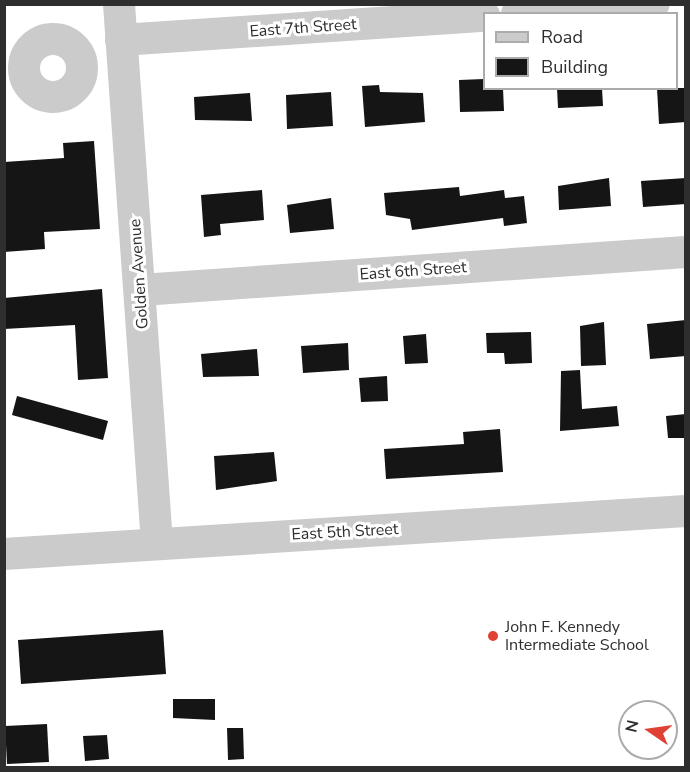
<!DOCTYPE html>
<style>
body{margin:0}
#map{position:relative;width:690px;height:772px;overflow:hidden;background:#fff;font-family:"Nunito Sans",sans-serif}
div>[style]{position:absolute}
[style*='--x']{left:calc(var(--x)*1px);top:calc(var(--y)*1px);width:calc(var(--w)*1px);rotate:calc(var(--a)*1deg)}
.building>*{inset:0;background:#151515}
.minor>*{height:32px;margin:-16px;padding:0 16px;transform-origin:16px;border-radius:16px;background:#cbcbcb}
.minor>.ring{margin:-16px;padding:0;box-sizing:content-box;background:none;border:32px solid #cbcbcb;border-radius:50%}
.dots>*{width:16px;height:16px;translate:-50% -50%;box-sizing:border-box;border:3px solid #fff;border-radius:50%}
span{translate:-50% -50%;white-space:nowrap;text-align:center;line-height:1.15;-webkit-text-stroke:6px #fff;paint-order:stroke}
.street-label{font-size:16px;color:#2e2e2e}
.poi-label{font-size:16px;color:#2e2e2e}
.left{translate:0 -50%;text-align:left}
.frame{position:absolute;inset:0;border:6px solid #2e2e2e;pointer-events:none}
.legend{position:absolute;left:483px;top:12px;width:195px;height:78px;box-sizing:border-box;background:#fff;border:2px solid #ababab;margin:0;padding:8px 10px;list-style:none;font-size:18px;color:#2e2e2e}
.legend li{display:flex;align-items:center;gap:12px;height:30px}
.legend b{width:30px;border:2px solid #ababab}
.north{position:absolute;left:618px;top:700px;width:60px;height:60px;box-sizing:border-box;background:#fff;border:2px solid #ababab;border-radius:50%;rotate:283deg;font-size:16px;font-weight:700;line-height:24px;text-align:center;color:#2e2e2e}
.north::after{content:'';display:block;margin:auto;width:21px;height:27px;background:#df4235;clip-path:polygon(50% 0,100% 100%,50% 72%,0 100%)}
</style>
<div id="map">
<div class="building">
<div style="clip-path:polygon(484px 79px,484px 88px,503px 88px,504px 111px,460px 112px,459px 80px)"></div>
<div style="clip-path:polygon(379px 85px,380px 92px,423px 93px,425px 122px,365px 127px,362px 86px)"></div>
<div style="clip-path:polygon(557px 88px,602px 88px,603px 106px,558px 108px)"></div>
<div style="clip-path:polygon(657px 88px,686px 88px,686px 122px,659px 124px)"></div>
<div style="clip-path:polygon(331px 92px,333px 126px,287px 129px,286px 95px)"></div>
<div style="clip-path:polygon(250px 93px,252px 121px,195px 120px,194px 97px)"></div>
<div style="clip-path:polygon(94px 141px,100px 229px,44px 232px,45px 249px,4px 252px,4px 162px,64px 158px,63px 143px)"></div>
<div style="clip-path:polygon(609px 178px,611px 206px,559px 210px,558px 186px)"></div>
<div style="clip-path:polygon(686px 178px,686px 204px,643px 207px,641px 181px)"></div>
<div style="clip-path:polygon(459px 187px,460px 196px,504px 190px,505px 198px,524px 196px,527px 223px,504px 226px,503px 218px,412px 230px,410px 219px,386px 215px,384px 193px)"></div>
<div style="clip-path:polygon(262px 190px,264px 220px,220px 224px,221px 235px,204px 237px,201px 195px)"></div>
<div style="clip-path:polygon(331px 198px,334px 229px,290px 233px,287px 205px)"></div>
<div style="clip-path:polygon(102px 289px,108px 378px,78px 380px,75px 325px,4px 329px,4px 298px)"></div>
<div style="clip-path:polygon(686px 320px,686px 356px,650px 359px,647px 324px)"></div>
<div style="clip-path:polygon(604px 322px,606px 365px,581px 366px,580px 326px)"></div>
<div style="clip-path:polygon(531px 332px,532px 363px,505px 364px,504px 353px,487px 353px,486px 333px)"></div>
<div style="clip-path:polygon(426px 334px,428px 363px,405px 364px,403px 336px)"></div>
<div style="clip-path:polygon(348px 343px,349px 370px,303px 373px,301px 346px)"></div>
<div style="clip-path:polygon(257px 349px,259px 376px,203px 377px,201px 354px)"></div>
<div style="clip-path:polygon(580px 370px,582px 409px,617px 406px,619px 426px,560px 431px,561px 371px)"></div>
<div style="clip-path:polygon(387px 376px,388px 401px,361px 402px,359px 378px)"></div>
<div style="clip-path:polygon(17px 396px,108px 421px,103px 440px,12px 415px)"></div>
<div style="clip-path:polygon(686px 414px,686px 438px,668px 438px,666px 416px)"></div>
<div style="clip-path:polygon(500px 429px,503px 472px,386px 479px,384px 449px,464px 444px,463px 432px)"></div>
<div style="clip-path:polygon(274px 452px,277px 481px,216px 490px,214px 456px)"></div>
<div style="clip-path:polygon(163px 630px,166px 674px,21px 684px,18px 640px)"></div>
<div style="clip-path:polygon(173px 699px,215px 699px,215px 720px,173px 718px)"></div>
<div style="clip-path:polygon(47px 724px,49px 762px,7px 764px,5px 726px)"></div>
<div style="clip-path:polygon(227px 728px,243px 728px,244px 759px,228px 760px)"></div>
<div style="clip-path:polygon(107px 735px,109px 759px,85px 761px,83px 736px)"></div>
</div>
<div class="minor">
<div style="--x:119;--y:4;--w:541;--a:85.97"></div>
<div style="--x:517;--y:14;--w:137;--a:-4.2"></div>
<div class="ring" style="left:24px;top:39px;width:26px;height:26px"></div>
<div style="--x:121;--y:40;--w:364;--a:-3.8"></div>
<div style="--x:141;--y:290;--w:546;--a:-3.99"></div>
<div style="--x:4;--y:554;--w:683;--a:-3.61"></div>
</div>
<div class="dots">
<div style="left:493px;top:636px;background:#df4235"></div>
</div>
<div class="street-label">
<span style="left:303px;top:28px;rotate:-4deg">East 7th Street</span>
<span style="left:413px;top:271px;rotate:-4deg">East 6th Street</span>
<span style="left:139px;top:274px;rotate:-94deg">Golden Avenue</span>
<span style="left:345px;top:532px;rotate:-3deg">East 5th Street</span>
</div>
<div class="poi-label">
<span class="left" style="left:505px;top:636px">John F. Kennedy<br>Intermediate School</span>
</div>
<div class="frame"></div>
<ul class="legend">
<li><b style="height:8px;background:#cbcbcb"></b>Road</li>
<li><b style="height:16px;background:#151515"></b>Building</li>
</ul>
<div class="north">N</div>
</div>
